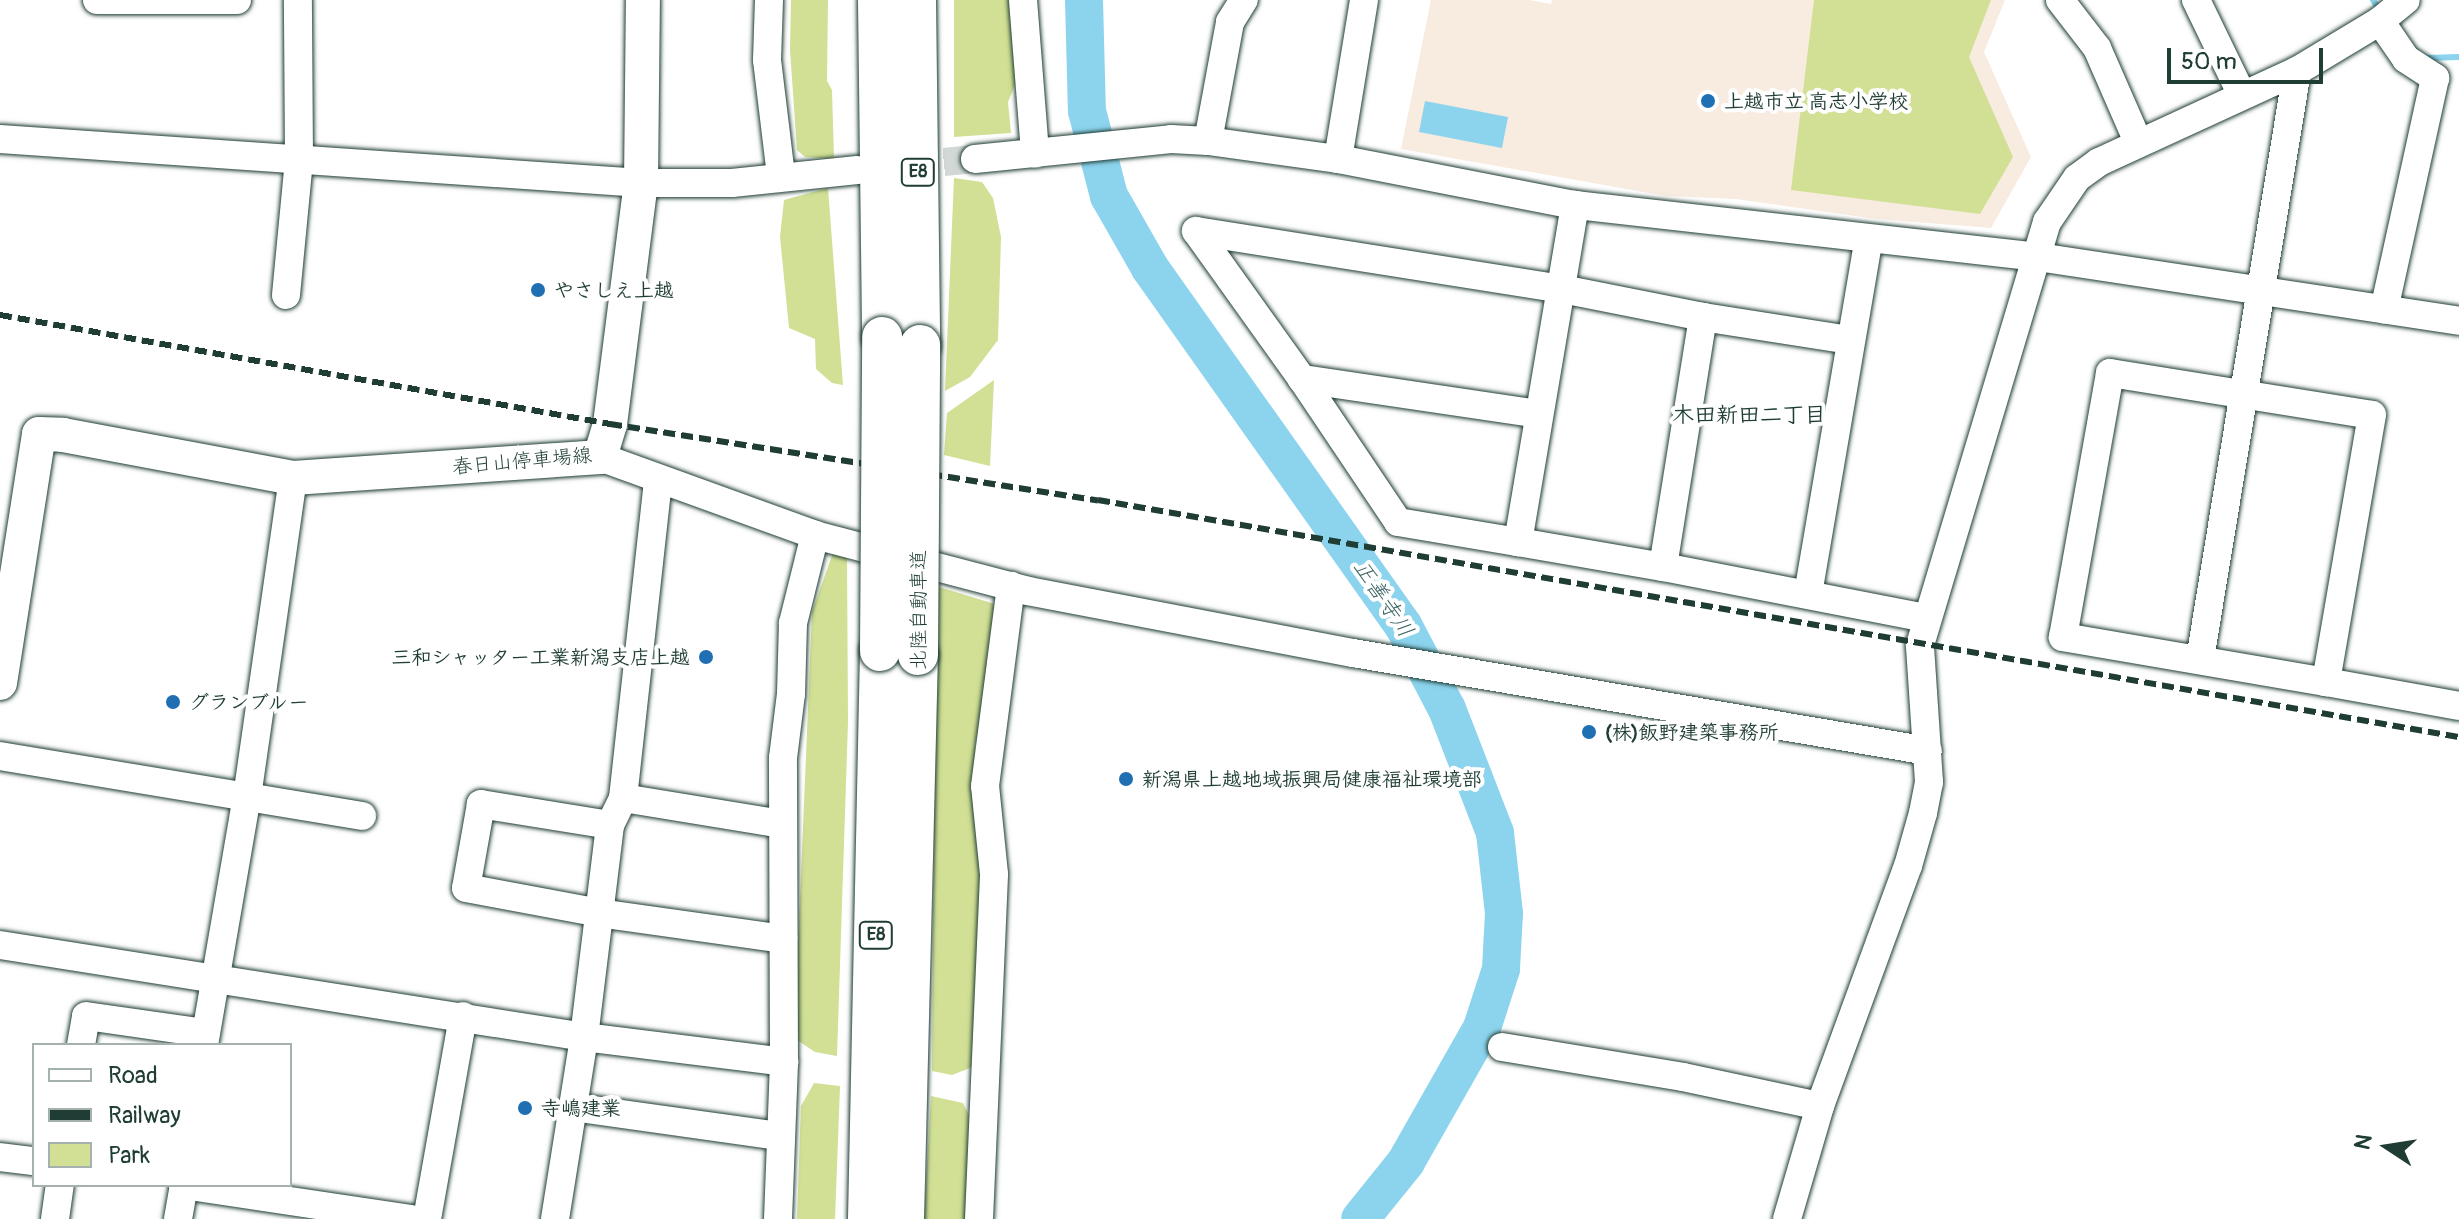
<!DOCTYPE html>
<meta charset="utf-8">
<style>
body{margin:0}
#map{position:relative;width:2459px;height:1219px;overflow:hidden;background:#fff;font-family:Pangolin,"Klee One",sans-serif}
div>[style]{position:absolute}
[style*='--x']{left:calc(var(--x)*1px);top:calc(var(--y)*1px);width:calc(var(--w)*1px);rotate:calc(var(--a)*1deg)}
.built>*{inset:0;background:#f8ebe0}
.green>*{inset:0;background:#d1e094}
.water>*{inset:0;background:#8cd4ee}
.stream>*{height:6px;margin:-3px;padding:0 3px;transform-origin:3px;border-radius:3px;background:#8cd4ee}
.river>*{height:38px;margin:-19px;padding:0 19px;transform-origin:19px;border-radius:19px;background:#8cd4ee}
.minor-tunnel>*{height:28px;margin-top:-14px;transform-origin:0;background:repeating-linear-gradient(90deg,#d2d8d6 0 28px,transparent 0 42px)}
.roads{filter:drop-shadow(0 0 2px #1f3d34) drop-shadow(0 0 2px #1f3d34)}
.minor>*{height:28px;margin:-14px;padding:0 14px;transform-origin:14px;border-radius:14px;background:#fff}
.major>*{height:34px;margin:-17px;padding:0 17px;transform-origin:17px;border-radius:17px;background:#fff}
.highway>*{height:40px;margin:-20px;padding:0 20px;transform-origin:20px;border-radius:20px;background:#fff}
.rail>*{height:6px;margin-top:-3px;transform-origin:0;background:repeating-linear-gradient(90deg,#1f3d34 0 12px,transparent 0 18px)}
.bridges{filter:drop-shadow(0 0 2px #1f3d34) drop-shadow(0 0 2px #1f3d34)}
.highway-bridge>*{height:40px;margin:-20px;padding:0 20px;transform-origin:20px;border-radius:20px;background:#fff}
.dots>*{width:22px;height:22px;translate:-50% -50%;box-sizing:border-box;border:4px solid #fff;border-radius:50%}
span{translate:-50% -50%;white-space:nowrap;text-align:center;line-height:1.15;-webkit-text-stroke:8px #fff;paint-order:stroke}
.shield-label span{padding:2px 6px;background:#fff;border:2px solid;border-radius:6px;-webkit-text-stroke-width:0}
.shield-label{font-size:18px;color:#1f3d34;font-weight:700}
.poi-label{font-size:20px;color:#1f3d34;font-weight:700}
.left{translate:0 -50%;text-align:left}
.right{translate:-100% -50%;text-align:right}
.street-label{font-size:20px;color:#1f3d34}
.neighbourhood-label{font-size:22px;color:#1f3d34;font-weight:700}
.water-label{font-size:22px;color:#3a6362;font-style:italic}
.legend{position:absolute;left:32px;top:1043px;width:260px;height:144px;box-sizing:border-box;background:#fff;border:2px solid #a5b1ae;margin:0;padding:10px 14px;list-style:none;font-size:24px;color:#1f3d34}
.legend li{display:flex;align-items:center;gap:16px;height:40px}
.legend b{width:40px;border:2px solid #a5b1ae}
.north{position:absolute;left:2347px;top:1107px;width:80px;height:80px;-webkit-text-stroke:6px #fff;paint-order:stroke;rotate:282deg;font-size:22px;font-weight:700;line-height:32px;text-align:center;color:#1f3d34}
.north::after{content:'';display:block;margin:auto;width:28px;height:36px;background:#1f3d34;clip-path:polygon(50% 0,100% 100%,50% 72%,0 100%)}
.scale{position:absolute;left:2167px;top:48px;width:156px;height:36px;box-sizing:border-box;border:4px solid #1f3d34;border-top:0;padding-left:10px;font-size:24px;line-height:28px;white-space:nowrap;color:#1f3d34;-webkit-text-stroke:6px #fff;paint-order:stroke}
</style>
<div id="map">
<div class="built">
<div style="clip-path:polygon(1431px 0,1529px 0,1551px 4px,1552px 0,2005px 0,1984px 52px,2031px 157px,1991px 228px,1877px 219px,1736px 199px,1666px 196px,1401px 149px)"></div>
</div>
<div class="green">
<div style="clip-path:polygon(791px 0,828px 0,827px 81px,832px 90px,834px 159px,805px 157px,797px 150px,790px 50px)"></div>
<div style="clip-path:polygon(954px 0,1011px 0,1019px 75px,1008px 102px,1011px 133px,954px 137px)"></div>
<div style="clip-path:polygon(1814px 0,1991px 0,1969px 57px,2013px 157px,1980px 214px,1791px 190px)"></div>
<div style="clip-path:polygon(954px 178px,982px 182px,993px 198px,1001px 237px,998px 340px,970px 377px,945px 391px)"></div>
<div style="clip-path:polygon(828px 188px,843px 385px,832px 383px,816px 369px,815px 339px,789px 328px,780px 237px,784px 200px)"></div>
<div style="clip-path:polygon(994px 380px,990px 466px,944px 455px,947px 413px)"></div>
<div style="clip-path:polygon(835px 547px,847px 556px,848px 722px,837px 1056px,815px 1052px,797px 1040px,795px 1020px,812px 612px)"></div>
<div style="clip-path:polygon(936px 586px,998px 605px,993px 652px,975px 746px,973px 810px,983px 897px,978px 1060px,970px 1068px,952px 1075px,932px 1071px)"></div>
<div style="clip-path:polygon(814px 1083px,840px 1086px,835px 1219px,797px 1219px,801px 1106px)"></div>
<div style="clip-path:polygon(931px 1096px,963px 1103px,974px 1125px,969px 1219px,924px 1219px)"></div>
</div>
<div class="water">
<div style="clip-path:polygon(1425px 101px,1508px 117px,1502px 148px,1419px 132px)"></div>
</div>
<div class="stream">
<div style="--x:2373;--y:0;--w:14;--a:56"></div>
<div style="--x:2427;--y:58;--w:32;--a:-2"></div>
</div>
<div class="river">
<div style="--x:1084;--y:0;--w:111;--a:88.5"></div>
<div style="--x:1087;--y:111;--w:88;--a:75.5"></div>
<div style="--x:1109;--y:196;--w:83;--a:60.3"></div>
<div style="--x:1150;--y:268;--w:438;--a:54.7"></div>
<div style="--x:1403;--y:625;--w:95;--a:62.4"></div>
<div style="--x:1447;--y:709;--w:133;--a:68.8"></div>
<div style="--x:1495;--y:833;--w:81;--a:83.6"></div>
<div style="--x:1504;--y:913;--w:56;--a:93.1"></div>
<div style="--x:1501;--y:969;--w:62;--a:107.9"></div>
<div style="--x:1482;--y:1028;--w:154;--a:119.6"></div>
<div style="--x:1406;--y:1162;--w:73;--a:128.9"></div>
</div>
<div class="minor-tunnel">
<div style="--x:902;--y:166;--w:73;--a:-5.5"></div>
</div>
<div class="roads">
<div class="minor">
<div style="--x:97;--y:0;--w:140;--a:0"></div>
<div style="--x:769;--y:0;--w:60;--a:91.9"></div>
<div style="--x:767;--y:60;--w:117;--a:83.1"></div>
<div style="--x:1023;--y:0;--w:154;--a:85.5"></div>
<div style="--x:2060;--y:0;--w:61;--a:52.4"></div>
<div style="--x:2097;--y:48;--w:103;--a:66.4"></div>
<div style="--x:2196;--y:0;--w:106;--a:64.2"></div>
<div style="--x:2380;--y:21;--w:46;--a:55.6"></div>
<div style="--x:2406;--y:59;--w:35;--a:33"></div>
<div style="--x:2435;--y:78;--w:237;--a:102.4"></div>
<div style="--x:0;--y:139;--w:643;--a:3.93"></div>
<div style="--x:641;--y:183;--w:91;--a:0"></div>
<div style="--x:732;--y:183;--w:126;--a:-5.9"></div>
<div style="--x:1208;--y:141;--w:121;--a:-79.5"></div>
<div style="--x:1230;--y:22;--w:26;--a:-58"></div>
<div style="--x:975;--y:159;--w:197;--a:-5.8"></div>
<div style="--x:1171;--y:139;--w:37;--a:3"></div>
<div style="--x:1208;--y:141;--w:131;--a:7.9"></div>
<div style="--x:1338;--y:159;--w:241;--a:11"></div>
<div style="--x:1575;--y:205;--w:466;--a:6.4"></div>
<div style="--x:2038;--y:257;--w:426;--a:8.6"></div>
<div style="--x:1338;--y:159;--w:161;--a:-80.7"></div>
<div style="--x:286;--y:295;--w:137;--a:-84.5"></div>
<div style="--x:299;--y:159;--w:159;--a:-90.4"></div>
<div style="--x:1703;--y:317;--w:149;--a:8.9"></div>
<div style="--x:2110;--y:373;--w:265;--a:9.1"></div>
<div style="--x:2372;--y:415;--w:271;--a:99.8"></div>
<div style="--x:2326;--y:682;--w:267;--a:-170.3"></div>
<div style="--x:2063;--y:637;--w:268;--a:-79.9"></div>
<div style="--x:1302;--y:379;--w:182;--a:-125.6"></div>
<div style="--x:1196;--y:231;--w:371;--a:9"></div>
<div style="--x:1562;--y:289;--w:144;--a:11.2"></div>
<div style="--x:1703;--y:317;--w:253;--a:99.1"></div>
<div style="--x:1663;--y:567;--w:147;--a:-170.2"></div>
<div style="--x:1539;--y:414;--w:240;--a:-171.6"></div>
<div style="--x:1302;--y:379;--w:172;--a:56.1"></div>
<div style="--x:1398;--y:522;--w:122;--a:9.5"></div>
<div style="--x:1518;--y:542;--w:342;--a:-80.4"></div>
<div style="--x:600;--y:457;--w:229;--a:19.9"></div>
<div style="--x:815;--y:535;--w:220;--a:14.7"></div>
<div style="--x:1028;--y:591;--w:331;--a:10.8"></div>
<div style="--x:1353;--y:653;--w:583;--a:9.67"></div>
<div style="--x:1663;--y:567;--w:268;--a:11"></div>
<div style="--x:1808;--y:594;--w:360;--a:-80.3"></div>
<div style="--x:2200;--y:659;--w:596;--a:-80.63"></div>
<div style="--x:2326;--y:682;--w:135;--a:10.2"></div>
<div style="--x:0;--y:756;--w:367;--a:9.4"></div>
<div style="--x:623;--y:798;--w:161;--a:9.3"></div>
<div style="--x:610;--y:825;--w:131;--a:-170.8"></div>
<div style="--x:481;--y:804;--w:85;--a:100.1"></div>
<div style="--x:466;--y:888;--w:135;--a:10.6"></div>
<div style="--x:599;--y:913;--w:186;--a:8"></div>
<div style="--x:0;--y:945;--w:591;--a:8.95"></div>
<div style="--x:584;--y:1037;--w:202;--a:7.1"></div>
<div style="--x:81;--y:1045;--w:29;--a:-80"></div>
<div style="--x:86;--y:1016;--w:121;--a:8.1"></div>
<div style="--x:204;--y:1045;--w:252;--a:-80.2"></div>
<div style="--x:247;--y:797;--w:322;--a:-81.8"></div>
<div style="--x:1502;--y:1047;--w:183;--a:9.4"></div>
<div style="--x:1683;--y:1077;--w:140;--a:12"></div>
<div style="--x:572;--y:1107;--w:208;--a:8"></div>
<div style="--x:0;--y:1157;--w:34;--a:7"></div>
<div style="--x:183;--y:1185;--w:231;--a:8.5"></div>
<div style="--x:55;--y:1219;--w:34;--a:-82"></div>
<div style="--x:178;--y:1219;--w:35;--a:-80"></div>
<div style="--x:427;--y:1219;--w:206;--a:-79.9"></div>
<div style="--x:555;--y:1219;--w:184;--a:-80.9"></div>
<div style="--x:584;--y:1037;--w:214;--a:-83"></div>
<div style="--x:610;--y:825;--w:30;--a:-64"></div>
<div style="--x:623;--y:798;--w:320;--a:-83.7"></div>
<div style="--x:778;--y:1219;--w:157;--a:-87.8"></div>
<div style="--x:784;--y:1062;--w:304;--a:-90.2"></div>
<div style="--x:783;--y:758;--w:64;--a:-82.9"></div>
<div style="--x:791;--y:694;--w:71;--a:-88.4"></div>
<div style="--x:793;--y:623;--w:91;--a:-76"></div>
<div style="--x:979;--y:1219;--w:345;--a:-87.5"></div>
<div style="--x:994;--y:874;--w:88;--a:-95.8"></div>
<div style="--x:985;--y:786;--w:202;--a:-82.6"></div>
<div style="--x:1787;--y:1219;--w:118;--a:-73.7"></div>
<div style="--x:1820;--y:1106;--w:256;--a:-69.9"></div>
<div style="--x:1908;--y:866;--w:55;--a:-74.2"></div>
<div style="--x:1923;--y:813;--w:32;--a:-79"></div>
<div style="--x:1929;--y:782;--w:137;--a:-93.8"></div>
<div style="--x:1920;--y:645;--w:442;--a:-73.3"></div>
<div style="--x:2047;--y:222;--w:53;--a:-55.7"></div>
<div style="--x:2077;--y:178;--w:27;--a:-36"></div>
<div style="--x:2099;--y:162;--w:218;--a:-24.7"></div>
<div style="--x:2297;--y:71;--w:97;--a:-31.1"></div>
<div style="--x:2380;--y:21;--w:33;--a:-39"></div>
</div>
<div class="major">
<div style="--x:0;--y:683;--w:252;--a:-81.1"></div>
<div style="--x:39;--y:434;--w:24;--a:2"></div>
<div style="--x:63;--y:435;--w:234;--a:10.6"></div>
<div style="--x:293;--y:478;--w:308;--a:-3.9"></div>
<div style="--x:600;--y:457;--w:34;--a:-73"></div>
<div style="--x:610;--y:424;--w:243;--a:-82.7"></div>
<div style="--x:641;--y:183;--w:183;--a:-89.4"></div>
</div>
<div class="highway">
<div style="--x:878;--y:0;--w:337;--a:89.3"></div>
<div style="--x:916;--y:0;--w:345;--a:89.3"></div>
<div style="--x:868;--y:1219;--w:568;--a:-88.79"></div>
<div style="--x:904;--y:1219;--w:564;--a:-88.58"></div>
</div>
</div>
<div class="rail">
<div style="--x:0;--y:315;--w:620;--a:10.13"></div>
<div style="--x:610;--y:424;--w:494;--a:8.9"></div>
<div style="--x:1098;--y:500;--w:1381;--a:9.88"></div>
</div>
<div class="bridges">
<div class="highway-bridge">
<div style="--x:880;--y:651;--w:314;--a:-89.6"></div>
<div style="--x:918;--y:655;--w:310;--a:-89.6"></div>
</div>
</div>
<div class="dots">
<div style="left:1708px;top:101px;background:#1f6fb2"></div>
<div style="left:538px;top:290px;background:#1f6fb2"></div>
<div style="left:706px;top:657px;background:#1f6fb2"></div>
<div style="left:173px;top:702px;background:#1f6fb2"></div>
<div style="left:1589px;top:732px;background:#1f6fb2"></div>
<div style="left:1126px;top:779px;background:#1f6fb2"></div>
<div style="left:525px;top:1108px;background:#1f6fb2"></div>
</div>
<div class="shield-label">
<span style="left:918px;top:172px">E8</span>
<span style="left:876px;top:935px">E8</span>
</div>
<div class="poi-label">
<span class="left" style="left:1724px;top:101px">上越市立 高志小学校</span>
<span class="left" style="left:554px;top:290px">やさしえ上越</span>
<span class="right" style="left:690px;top:657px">三和シャッター工業新潟支店上越</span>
<span class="left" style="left:189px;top:702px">グランブルー</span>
<span class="left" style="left:1605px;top:732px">(株)飯野建築事務所</span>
<span class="left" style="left:1142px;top:779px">新潟県上越地域振興局健康福祉環境部</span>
<span class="left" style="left:541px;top:1108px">寺嶋建業</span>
</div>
<div class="street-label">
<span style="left:522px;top:461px;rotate:-5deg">春日山停車場線</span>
<span style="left:918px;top:610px;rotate:-90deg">北陸自動車道</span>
</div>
<div class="neighbourhood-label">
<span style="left:1749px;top:416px">木田新田二丁目</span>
</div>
<div class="water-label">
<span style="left:1383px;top:599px;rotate:56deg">正善寺川</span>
</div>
<ul class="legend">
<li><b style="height:10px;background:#fff"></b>Road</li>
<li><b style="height:10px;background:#1f3d34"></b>Railway</li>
<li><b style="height:22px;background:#d1e094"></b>Park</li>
</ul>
<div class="north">N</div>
<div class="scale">50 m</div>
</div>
